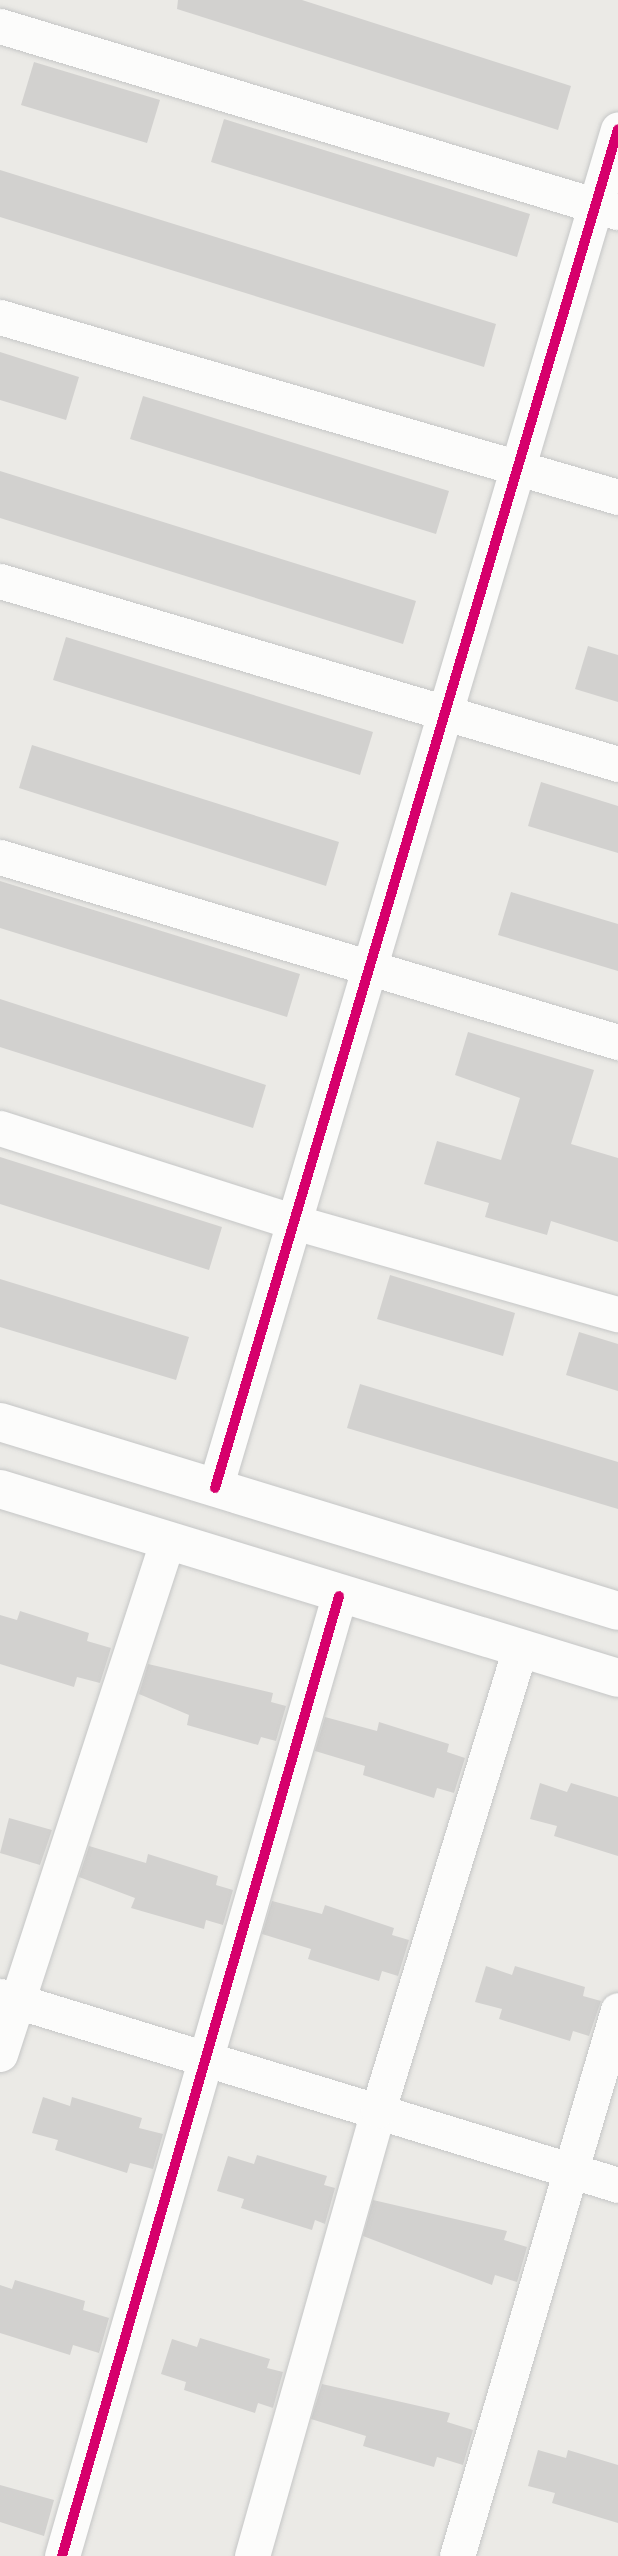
<!DOCTYPE html>
<style>
body{margin:0}
#map{position:relative;width:618px;height:2556px;overflow:hidden;background:#ebeae6;font-family:"Nunito Sans",sans-serif}
div>[style]{position:absolute}
[style*='--x']{left:calc(var(--x)*1px);top:calc(var(--y)*1px);width:calc(var(--w)*1px);rotate:calc(var(--a)*1deg)}
.building>*{inset:0;background:#d2d1cf}
.roads{filter:drop-shadow(0 0 2px #c5c6c6) drop-shadow(0 0 2px #c5c6c6)}
.street>*{height:35px;margin:-17.5px;padding:0 17.5px;transform-origin:17.5px;border-radius:17.5px;background:#fcfcfb}
.secondary>*{height:38px;margin:-19px;padding:0 19px;transform-origin:19px;border-radius:19px;background:#fcfcfb}
.cycleway>*{height:10px;margin:-5px;padding:0 5px;transform-origin:5px;border-radius:5px;background:#d6006c}
span{translate:-50% -50%;white-space:nowrap;text-align:center;line-height:1.15;-webkit-text-stroke:7px #fff;paint-order:stroke}
</style>
<div id="map">
<div class="building">
<div style="clip-path:polygon(178px 0,302px 0,571px 86px,558px 130px,177px 9px)"></div>
<div style="clip-path:polygon(34px 62px,160px 100px,147px 143px,21px 105px)"></div>
<div style="clip-path:polygon(224px 119px,530px 214px,517px 257px,211px 162px)"></div>
<div style="clip-path:polygon(0 170px,496px 324px,484px 367px,0 217px)"></div>
<div style="clip-path:polygon(0 352px,79px 377px,66px 420px,0 400px)"></div>
<div style="clip-path:polygon(143px 396px,449px 491px,436px 534px,130px 439px)"></div>
<div style="clip-path:polygon(0 471px,416px 601px,403px 644px,0 518px)"></div>
<div style="clip-path:polygon(66px 637px,373px 732px,360px 775px,53px 680px)"></div>
<div style="clip-path:polygon(588px 646px,618px 655px,618px 702px,575px 689px)"></div>
<div style="clip-path:polygon(32px 745px,339px 842px,326px 886px,19px 788px)"></div>
<div style="clip-path:polygon(541px 782px,618px 806px,618px 853px,528px 826px)"></div>
<div style="clip-path:polygon(0 881px,300px 974px,287px 1017px,0 928px)"></div>
<div style="clip-path:polygon(511px 892px,618px 924px,618px 971px,498px 935px)"></div>
<div style="clip-path:polygon(0 999px,266px 1085px,253px 1128px,0 1047px)"></div>
<div style="clip-path:polygon(468px 1032px,594px 1070px,571px 1144px,618px 1158px,618px 1242px,551px 1221px,547px 1235px,485px 1217px,489px 1203px,424px 1184px,437px 1141px,501px 1160px,520px 1098px,455px 1075px)"></div>
<div style="clip-path:polygon(0 1157px,222px 1227px,209px 1270px,0 1204px)"></div>
<div style="clip-path:polygon(390px 1275px,515px 1313px,503px 1356px,377px 1319px)"></div>
<div style="clip-path:polygon(0 1279px,189px 1337px,176px 1380px,0 1327px)"></div>
<div style="clip-path:polygon(579px 1332px,618px 1344px,618px 1391px,566px 1375px)"></div>
<div style="clip-path:polygon(360px 1384px,618px 1462px,618px 1509px,347px 1428px)"></div>
<div style="clip-path:polygon(20px 1611px,89px 1633px,87px 1641px,111px 1648px,100px 1683px,77px 1677px,74px 1687px,0 1664px,0 1615px,17px 1620px)"></div>
<div style="clip-path:polygon(148px 1664px,273px 1693px,271px 1702px,286px 1706px,276px 1741px,261px 1737px,258px 1745px,187px 1725px,189px 1715px,139px 1694px)"></div>
<div style="clip-path:polygon(325px 1717px,377px 1731px,379px 1722px,449px 1744px,447px 1752px,465px 1758px,454px 1793px,437px 1788px,434px 1798px,363px 1775px,365px 1766px,315px 1751px)"></div>
<div style="clip-path:polygon(540px 1783px,567px 1792px,571px 1783px,618px 1797px,618px 1856px,554px 1836px,557px 1826px,530px 1819px)"></div>
<div style="clip-path:polygon(9px 1818px,52px 1830px,40px 1865px,0 1853px)"></div>
<div style="clip-path:polygon(89px 1846px,146px 1863px,148px 1854px,218px 1876px,216px 1885px,233px 1890px,223px 1925px,206px 1920px,204px 1929px,131px 1908px,135px 1898px,79px 1877px)"></div>
<div style="clip-path:polygon(272px 1901px,322px 1914px,325px 1905px,394px 1928px,392px 1935px,409px 1940px,398px 1976px,382px 1971px,379px 1981px,308px 1959px,311px 1949px,262px 1934px)"></div>
<div style="clip-path:polygon(486px 1966px,512px 1975px,515px 1966px,585px 1987px,583px 1996px,601px 2001px,589px 2036px,573px 2031px,570px 2041px,499px 2019px,502px 2009px,475px 2002px)"></div>
<div style="clip-path:polygon(43px 2097px,70px 2106px,72px 2097px,142px 2118px,139px 2128px,163px 2134px,153px 2169px,130px 2163px,127px 2173px,55px 2150px,58px 2140px,32px 2133px)"></div>
<div style="clip-path:polygon(257px 2155px,327px 2176px,324px 2185px,335px 2188px,325px 2224px,315px 2220px,312px 2230px,241px 2208px,244px 2199px,217px 2191px,228px 2156px,254px 2164px)"></div>
<div style="clip-path:polygon(373px 2200px,507px 2231px,504px 2240px,527px 2247px,517px 2282px,495px 2275px,492px 2285px,363px 2236px)"></div>
<div style="clip-path:polygon(15px 2280px,85px 2301px,83px 2310px,109px 2318px,99px 2353px,73px 2345px,70px 2355px,0 2333px,0 2285px,12px 2289px)"></div>
<div style="clip-path:polygon(200px 2338px,270px 2359px,267px 2368px,283px 2372px,273px 2408px,258px 2403px,255px 2413px,184px 2390px,186px 2382px,161px 2374px,172px 2339px,197px 2347px)"></div>
<div style="clip-path:polygon(322px 2384px,450px 2413px,447px 2422px,473px 2430px,463px 2465px,437px 2457px,434px 2467px,363px 2446px,366px 2436px,311px 2419px)"></div>
<div style="clip-path:polygon(538px 2450px,566px 2458px,568px 2450px,618px 2465px,618px 2523px,552px 2503px,555px 2493px,528px 2486px)"></div>
<div style="clip-path:polygon(0 2485px,54px 2500px,44px 2536px,0 2522px)"></div>
</div>
<div class="roads">
<div class="street">
<div style="--x:0;--y:26;--w:644;--a:16.78"></div>
<div style="--x:0;--y:317;--w:644;--a:16.24"></div>
<div style="--x:0;--y:581;--w:645;--a:16.49"></div>
<div style="--x:0;--y:857;--w:645;--a:16.67"></div>
<div style="--x:0;--y:1128;--w:309;--a:17.7"></div>
<div style="--x:294;--y:1222;--w:337;--a:15.9"></div>
<div style="--x:215;--y:1488;--w:1417;--a:-73.48"></div>
<div style="--x:0;--y:1996;--w:646;--a:17"></div>
<div style="--x:0;--y:2054;--w:539;--a:-71.94"></div>
<div style="--x:62;--y:2556;--w:999;--a:-73.9"></div>
<div style="--x:252;--y:2556;--w:463;--a:-74.2"></div>
<div style="--x:378;--y:2110;--w:483;--a:-72.9"></div>
<div style="--x:457;--y:2556;--w:569;--a:-73.57"></div>
</div>
<div class="secondary">
<div style="--x:0;--y:1422;--w:646;--a:17"></div>
<div style="--x:0;--y:1489;--w:646;--a:17"></div>
</div>
</div>
<div class="cycleway">
<div style="--x:215;--y:1488;--w:1417;--a:-73.48"></div>
<div style="--x:62;--y:2556;--w:999;--a:-73.9"></div>
</div>
</div>
